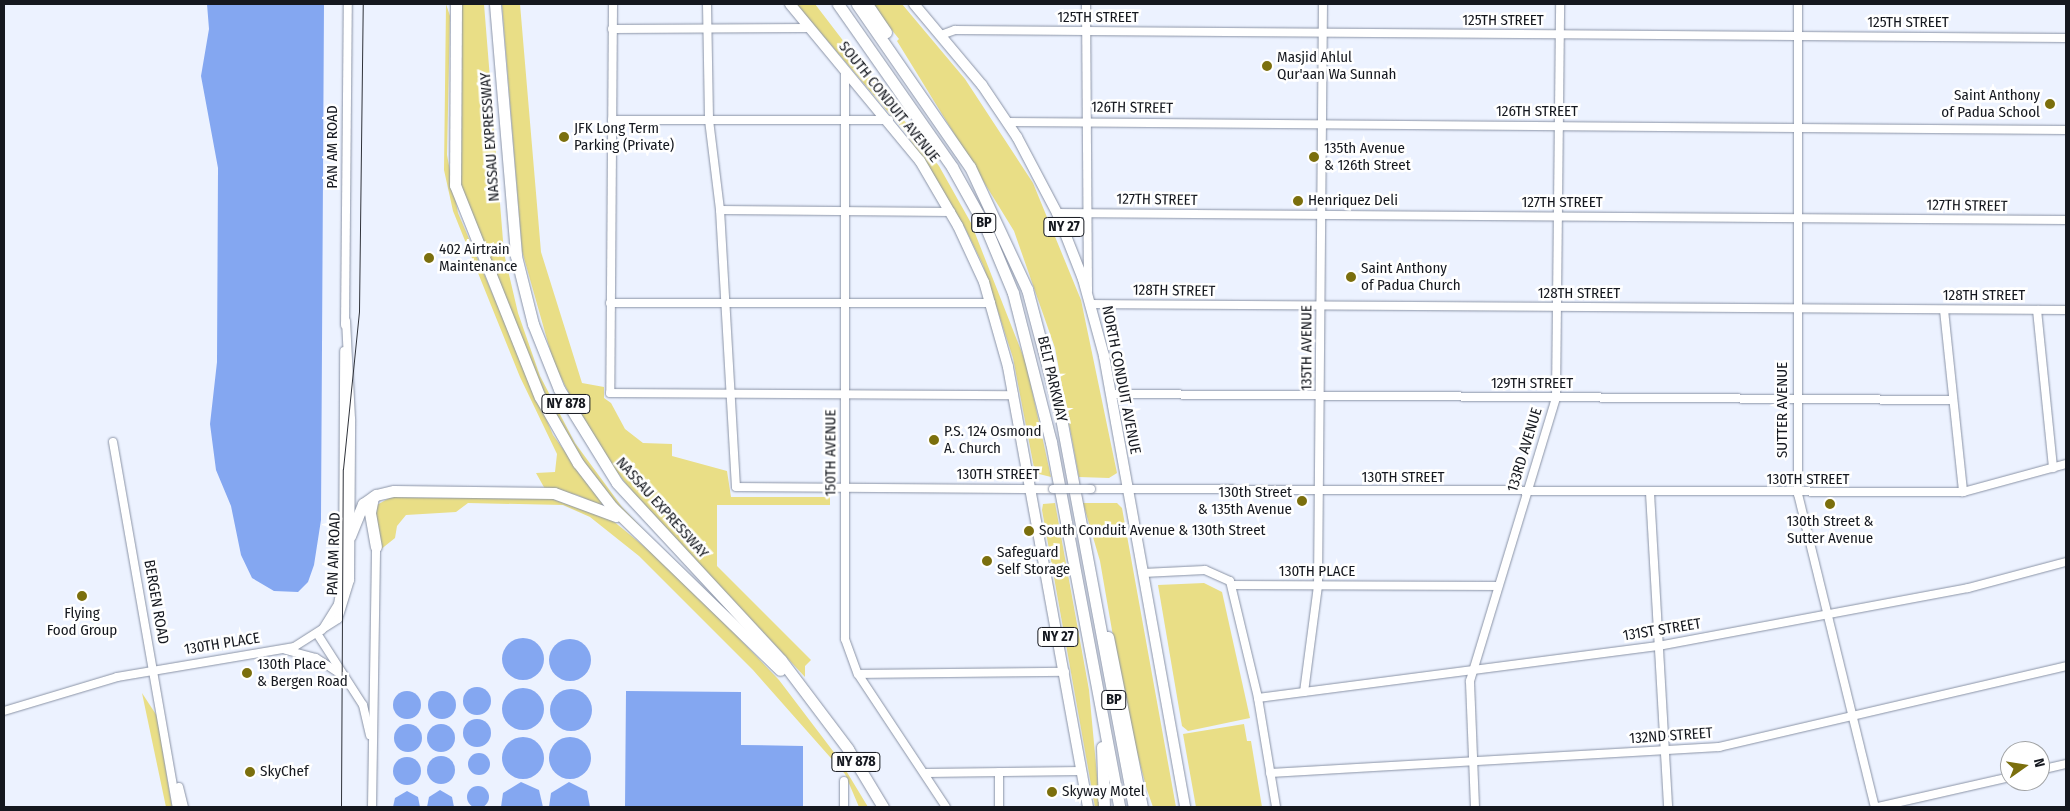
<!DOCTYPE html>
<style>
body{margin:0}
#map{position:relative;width:2070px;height:811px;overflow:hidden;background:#ecf2ff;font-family:"Fira Sans Condensed",sans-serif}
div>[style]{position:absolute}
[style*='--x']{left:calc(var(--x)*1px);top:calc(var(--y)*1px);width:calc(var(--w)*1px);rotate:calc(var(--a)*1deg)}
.green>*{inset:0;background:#e9de86}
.water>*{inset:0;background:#84a7f1}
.round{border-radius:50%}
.roads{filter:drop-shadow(0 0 1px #8a93a6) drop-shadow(0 0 1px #8a93a6)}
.minor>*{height:8px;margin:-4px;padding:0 4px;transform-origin:4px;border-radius:4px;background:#fff}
.major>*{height:10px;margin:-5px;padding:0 5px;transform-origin:5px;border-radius:5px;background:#fff}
.highway>*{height:11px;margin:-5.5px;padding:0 5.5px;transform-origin:5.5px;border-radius:5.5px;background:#fff}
.tram>*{height:1px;margin:-0.5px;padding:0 0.5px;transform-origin:0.5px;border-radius:0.5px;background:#2e3139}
.bridges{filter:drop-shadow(0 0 1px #8a93a6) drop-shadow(0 0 1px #8a93a6)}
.minor-bridge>*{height:8px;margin:-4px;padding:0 4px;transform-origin:4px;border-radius:4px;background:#fff}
.dots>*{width:14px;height:14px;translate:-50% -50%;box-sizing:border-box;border:2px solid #fff;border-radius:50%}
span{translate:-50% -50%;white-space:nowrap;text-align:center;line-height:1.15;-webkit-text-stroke:5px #fff;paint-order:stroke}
.shield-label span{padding:1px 4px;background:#fff;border:1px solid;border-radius:4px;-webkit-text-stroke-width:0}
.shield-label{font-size:14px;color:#15181f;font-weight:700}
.street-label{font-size:15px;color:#15181f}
.poi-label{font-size:15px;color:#15181f}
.left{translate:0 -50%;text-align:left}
.right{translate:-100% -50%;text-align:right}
.frame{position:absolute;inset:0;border:5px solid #15181f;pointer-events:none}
.north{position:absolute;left:2000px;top:741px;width:50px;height:50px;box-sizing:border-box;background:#fff;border:1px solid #a1a3a5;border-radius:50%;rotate:77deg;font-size:14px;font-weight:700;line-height:20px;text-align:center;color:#15181f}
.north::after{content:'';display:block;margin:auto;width:18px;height:22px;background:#7b6f0d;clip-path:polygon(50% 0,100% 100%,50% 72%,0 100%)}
</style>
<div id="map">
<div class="green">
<div style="clip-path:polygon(446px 4px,450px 16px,447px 155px,458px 213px,553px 435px,606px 508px,577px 495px,545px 489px,536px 473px,555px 472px,557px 454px,520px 377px,453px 211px,444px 170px)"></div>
<div style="clip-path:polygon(459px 4px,484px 4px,504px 253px,518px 313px,540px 376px,575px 443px,622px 507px,655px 542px,618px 511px,551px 414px,456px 181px)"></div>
<div style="clip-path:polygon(502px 4px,520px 4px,541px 252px,582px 383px,604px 387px,604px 398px,611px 403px,625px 429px,643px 443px,672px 444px,672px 456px,727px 471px,731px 497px,830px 497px,830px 505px,717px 505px,717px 566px,811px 660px,805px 666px,805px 677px,634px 494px,595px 444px,554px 364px,522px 251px)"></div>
<div style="clip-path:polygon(796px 4px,815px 4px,939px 166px,971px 223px,1026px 363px,1051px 477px,1035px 473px,1013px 358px,983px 265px,965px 228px,906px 133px)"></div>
<div style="clip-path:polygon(871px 4px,902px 4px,965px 79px,1033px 183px,1081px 300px,1117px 473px,1109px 478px,1079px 477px,1055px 348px,1014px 231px,897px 41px,899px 39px)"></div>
<div style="clip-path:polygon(391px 497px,550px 498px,612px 520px,679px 575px,779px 680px,839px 759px,868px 807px,859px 807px,845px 774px,753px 670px,639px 556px,590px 517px,563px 505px,468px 503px,456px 512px,406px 515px,397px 526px,395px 538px,380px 550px,375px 506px)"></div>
<div style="clip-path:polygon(1055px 503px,1089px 690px,1100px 807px,1095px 807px,1042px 510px,1043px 504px)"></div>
<div style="clip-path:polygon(1083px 503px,1117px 503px,1122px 508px,1176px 807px,1153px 807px,1147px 790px,1126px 711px,1100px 561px)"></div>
<div style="clip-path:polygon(1204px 583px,1222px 592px,1250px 718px,1188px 731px,1182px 726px,1158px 585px)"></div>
<div style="clip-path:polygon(142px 693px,157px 716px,172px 807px,166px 807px)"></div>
<div style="clip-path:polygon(1244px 724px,1247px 741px,1251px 741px,1262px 807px,1196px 807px,1183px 734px)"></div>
</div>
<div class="water">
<div style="clip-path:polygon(207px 4px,324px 4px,321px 520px,314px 565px,308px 582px,298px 592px,274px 591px,252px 578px,241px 555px,231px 506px,216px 470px,210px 424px,217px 362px,218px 168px,201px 76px,209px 29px)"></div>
<div class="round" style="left:502px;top:638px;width:42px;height:42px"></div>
<div class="round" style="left:549px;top:639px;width:42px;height:42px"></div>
<div class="round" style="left:463px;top:687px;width:28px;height:28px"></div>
<div class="round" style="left:502px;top:688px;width:42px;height:42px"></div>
<div class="round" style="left:550px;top:689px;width:42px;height:42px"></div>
<div style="clip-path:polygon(626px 691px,741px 692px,741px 745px,803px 746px,803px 807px,625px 807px)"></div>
<div class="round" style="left:393px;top:691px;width:28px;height:28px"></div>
<div class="round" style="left:428px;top:691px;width:28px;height:28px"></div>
<div class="round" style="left:463px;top:719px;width:28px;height:28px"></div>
<div class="round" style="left:427px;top:724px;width:28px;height:28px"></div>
<div class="round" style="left:394px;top:724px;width:28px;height:28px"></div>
<div class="round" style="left:502px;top:737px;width:42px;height:42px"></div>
<div class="round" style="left:549px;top:737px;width:42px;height:42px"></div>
<div class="round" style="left:468px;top:753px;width:22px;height:22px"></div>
<div class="round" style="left:427px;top:756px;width:28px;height:28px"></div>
<div class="round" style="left:393px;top:757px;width:28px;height:28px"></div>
<div style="clip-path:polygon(521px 782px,539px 790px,543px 807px,501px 807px,503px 793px)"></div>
<div style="clip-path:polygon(569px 782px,587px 791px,590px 807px,549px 807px,551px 793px)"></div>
<div class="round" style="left:467px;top:786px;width:22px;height:22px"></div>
<div style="clip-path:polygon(440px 790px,452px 797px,454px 807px,427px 807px,429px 797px)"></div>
<div style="clip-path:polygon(407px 791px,418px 797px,420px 807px,393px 807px,395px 798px)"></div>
</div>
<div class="roads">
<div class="minor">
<div style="--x:613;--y:4;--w:389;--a:90.4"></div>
<div style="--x:610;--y:393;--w:404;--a:0.3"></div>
<div style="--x:707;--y:4;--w:116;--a:89"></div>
<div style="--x:709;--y:120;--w:91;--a:83"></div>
<div style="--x:720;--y:210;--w:277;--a:86.7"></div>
<div style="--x:736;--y:487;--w:317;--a:0.4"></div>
<div style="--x:1086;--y:4;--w:287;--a:89.6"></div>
<div style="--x:1798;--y:4;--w:490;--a:90"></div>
<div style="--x:1798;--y:494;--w:322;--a:76.2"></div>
<div style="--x:612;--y:29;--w:198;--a:-0.3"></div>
<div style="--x:941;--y:35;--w:15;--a:-20"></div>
<div style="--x:955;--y:30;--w:1111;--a:0.41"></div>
<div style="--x:845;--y:71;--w:568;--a:90"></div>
<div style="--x:845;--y:639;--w:37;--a:70"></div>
<div style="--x:858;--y:674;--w:159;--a:56.5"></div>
<div style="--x:612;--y:120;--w:277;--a:0"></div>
<div style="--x:1007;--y:122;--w:1059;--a:0.43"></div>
<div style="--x:720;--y:210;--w:231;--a:0.5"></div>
<div style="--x:1057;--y:213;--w:1009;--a:0.4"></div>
<div style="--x:610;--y:303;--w:381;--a:0"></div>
<div style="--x:1091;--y:304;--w:975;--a:0.35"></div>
<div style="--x:1944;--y:310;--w:183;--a:84"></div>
<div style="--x:2037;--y:310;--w:159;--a:84.2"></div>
<div style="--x:345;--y:325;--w:321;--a:-89.5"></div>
<div style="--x:1111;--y:394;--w:842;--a:0.41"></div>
<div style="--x:113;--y:442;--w:371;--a:80.1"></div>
<div style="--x:1091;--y:489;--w:872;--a:0.2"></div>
<div style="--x:1963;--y:492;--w:107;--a:-15.2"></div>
<div style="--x:1650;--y:493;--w:315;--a:86.7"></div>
<div style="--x:1143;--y:573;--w:62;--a:-2.8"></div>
<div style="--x:1205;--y:570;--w:27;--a:24"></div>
<div style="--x:1230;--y:581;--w:120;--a:76.5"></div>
<div style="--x:1258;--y:698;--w:110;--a:80.6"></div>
<div style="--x:1233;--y:585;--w:264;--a:0.2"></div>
<div style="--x:322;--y:630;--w:31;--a:-58"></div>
<div style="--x:338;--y:604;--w:25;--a:-79"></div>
<div style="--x:343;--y:579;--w:228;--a:-89.7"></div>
<div style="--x:318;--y:635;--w:83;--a:57.3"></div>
<div style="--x:363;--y:705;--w:31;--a:77"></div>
<div style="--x:286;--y:650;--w:31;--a:15"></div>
<div style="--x:316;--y:658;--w:30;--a:33"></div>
<div style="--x:858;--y:674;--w:207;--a:-0.6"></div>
<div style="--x:1304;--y:692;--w:107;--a:-82.5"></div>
<div style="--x:1318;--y:586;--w:582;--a:-89.51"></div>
<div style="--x:1258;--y:698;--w:403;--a:-7.4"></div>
<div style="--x:1658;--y:646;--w:315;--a:-10.6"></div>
<div style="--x:1968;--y:588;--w:101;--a:-14.9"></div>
<div style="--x:4;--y:711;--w:118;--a:-16.7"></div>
<div style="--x:117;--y:677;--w:180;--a:-9.6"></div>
<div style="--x:294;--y:647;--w:52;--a:-32.5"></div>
<div style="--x:338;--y:619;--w:41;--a:-72.9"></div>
<div style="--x:350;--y:580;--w:161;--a:-89.6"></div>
<div style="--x:351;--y:419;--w:98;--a:-92.9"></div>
<div style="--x:2040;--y:770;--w:27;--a:-13"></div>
<div style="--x:999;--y:772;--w:35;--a:90"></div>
<div style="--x:926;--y:773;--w:156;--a:-0.7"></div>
<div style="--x:1270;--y:773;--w:450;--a:-3.3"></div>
<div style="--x:1719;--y:747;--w:356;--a:-13.1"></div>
<div style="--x:179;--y:787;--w:21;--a:76"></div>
<div style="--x:372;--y:807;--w:261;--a:-89.1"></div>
<div style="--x:844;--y:807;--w:26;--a:-90"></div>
<div style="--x:1475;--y:807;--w:126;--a:-92.3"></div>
<div style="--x:1470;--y:681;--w:296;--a:-73.1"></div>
<div style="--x:1556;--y:398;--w:394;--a:-89.4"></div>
<div style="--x:1878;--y:807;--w:135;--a:-12.8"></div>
</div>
<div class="major">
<div style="--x:790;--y:4;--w:204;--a:50.4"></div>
<div style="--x:920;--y:161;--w:75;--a:59.7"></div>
<div style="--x:958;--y:226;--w:62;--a:65.1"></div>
<div style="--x:984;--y:282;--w:88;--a:74.2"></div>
<div style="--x:1008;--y:367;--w:447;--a:79.7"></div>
<div style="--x:914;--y:4;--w:106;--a:50"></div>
<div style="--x:982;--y:85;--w:63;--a:56.1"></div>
<div style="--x:1017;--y:137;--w:86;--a:62.2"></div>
<div style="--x:1057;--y:213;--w:71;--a:68.5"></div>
<div style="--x:1083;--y:279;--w:80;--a:74.7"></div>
<div style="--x:1104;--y:356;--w:458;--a:79.8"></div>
</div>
<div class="highway">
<div style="--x:456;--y:4;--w:181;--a:90.3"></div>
<div style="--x:455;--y:185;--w:228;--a:68.2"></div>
<div style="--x:540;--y:397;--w:76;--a:60.1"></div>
<div style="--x:578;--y:463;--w:56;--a:52.3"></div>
<div style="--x:612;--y:507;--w:234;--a:44.1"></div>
<div style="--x:495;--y:4;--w:253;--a:85.2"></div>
<div style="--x:516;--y:256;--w:70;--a:76"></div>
<div style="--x:533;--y:324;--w:70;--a:68.2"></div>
<div style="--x:559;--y:389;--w:110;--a:58.3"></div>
<div style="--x:617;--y:483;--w:241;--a:47.2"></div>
<div style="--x:781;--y:660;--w:111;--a:53"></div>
<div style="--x:848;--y:749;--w:68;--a:58.9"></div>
<div style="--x:838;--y:4;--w:199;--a:55"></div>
<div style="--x:952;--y:167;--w:70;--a:60.9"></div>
<div style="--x:986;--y:228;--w:70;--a:67.4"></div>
<div style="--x:1013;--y:293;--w:154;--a:75.7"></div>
<div style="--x:1051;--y:442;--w:371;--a:79.4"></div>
<div style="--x:857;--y:4;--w:198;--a:55.3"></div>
<div style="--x:970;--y:167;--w:135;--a:65"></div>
<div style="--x:1027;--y:289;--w:133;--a:75.2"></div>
<div style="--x:1061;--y:418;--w:396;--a:79.4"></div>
<div style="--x:867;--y:4;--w:34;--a:56"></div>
<div style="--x:373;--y:497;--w:16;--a:101"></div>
<div style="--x:370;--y:513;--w:34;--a:80"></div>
<div style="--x:350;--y:536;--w:35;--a:-68"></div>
<div style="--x:363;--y:504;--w:16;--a:-35"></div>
<div style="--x:376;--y:495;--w:18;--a:-13"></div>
<div style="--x:394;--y:491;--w:160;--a:0.7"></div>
<div style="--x:554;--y:493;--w:66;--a:20.4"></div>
<div style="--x:1108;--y:637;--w:173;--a:78.7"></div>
<div style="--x:1102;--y:747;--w:60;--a:88.1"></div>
</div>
</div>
<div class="tram">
<div style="--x:341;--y:807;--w:338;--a:-89.7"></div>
<div style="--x:343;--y:469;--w:159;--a:-84.2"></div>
<div style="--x:359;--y:311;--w:307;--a:-89.3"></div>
</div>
<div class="bridges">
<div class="minor-bridge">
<div style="--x:1053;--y:489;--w:38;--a:0"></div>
</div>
</div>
<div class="dots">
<div style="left:1267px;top:66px;background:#7b6f0d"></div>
<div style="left:2050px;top:104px;background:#7b6f0d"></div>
<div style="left:564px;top:137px;background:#7b6f0d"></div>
<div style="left:1314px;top:157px;background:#7b6f0d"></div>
<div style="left:1298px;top:201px;background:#7b6f0d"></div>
<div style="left:429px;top:258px;background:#7b6f0d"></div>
<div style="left:1351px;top:277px;background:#7b6f0d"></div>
<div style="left:934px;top:440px;background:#7b6f0d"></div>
<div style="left:1302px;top:501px;background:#7b6f0d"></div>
<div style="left:1830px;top:504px;background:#7b6f0d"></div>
<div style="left:1029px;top:531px;background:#7b6f0d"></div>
<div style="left:987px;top:561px;background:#7b6f0d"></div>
<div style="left:82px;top:596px;background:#7b6f0d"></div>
<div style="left:247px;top:673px;background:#7b6f0d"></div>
<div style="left:250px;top:772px;background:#7b6f0d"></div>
<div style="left:1052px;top:792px;background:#7b6f0d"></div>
</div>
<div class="shield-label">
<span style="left:984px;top:223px">BP</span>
<span style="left:1064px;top:227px">NY 27</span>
<span style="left:566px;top:404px">NY 878</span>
<span style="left:1058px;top:637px">NY 27</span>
<span style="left:1114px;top:700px">BP</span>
<span style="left:856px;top:762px">NY 878</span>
</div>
<div class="street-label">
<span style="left:1098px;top:18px">125TH STREET</span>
<span style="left:1503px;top:21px">125TH STREET</span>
<span style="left:1908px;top:23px">125TH STREET</span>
<span style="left:889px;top:102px;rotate:51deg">SOUTH CONDUIT AVENUE</span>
<span style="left:1132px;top:108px;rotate:1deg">126TH STREET</span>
<span style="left:1537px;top:112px">126TH STREET</span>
<span style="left:490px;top:137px;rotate:-94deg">NASSAU EXPRESSWAY</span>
<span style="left:333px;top:147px;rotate:-90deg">PAN AM ROAD</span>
<span style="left:1157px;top:200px;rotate:1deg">127TH STREET</span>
<span style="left:1562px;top:203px">127TH STREET</span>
<span style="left:1967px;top:206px;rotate:1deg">127TH STREET</span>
<span style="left:1174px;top:291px;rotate:1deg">128TH STREET</span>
<span style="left:1579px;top:294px">128TH STREET</span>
<span style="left:1984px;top:296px">128TH STREET</span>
<span style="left:1307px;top:348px;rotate:-90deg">135TH AVENUE</span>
<span style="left:1052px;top:379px;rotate:77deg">BELT PARKWAY</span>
<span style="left:1121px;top:380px;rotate:79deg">NORTH CONDUIT AVENUE</span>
<span style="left:1532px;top:384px">129TH STREET</span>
<span style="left:1783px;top:410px;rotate:-90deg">SUTTER AVENUE</span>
<span style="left:1525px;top:450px;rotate:-73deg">133RD AVENUE</span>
<span style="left:831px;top:453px;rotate:-90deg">150TH AVENUE</span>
<span style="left:998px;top:475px">130TH STREET</span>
<span style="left:1403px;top:478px">130TH STREET</span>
<span style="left:1808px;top:480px">130TH STREET</span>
<span style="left:662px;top:508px;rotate:48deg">NASSAU EXPRESSWAY</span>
<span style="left:334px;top:554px;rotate:-88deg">PAN AM ROAD</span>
<span style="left:1317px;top:572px">130TH PLACE</span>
<span style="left:156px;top:602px;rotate:80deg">BERGEN ROAD</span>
<span style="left:1662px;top:630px;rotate:-9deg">131ST STREET</span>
<span style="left:222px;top:644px;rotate:-9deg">130TH PLACE</span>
<span style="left:1671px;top:736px;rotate:-4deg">132ND STREET</span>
</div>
<div class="poi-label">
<span class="left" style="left:1277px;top:66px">Masjid Ahlul<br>Qur'aan Wa Sunnah</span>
<span class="right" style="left:2040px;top:104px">Saint Anthony<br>of Padua School</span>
<span class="left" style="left:574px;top:137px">JFK Long Term<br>Parking (Private)</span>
<span class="left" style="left:1324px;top:157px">135th Avenue<br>&amp; 126th Street</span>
<span class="left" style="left:1308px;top:201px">Henriquez Deli</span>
<span class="left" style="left:439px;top:258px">402 Airtrain<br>Maintenance</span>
<span class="left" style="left:1361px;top:277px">Saint Anthony<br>of Padua Church</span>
<span class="left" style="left:944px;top:440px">P.S. 124 Osmond<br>A. Church</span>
<span class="right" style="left:1292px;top:501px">130th Street<br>&amp; 135th Avenue</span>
<span style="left:1830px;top:530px">130th Street &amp;<br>Sutter Avenue</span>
<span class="left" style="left:1039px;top:531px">South Conduit Avenue &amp; 130th Street</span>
<span class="left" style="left:997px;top:561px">Safeguard<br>Self Storage</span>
<span style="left:82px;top:622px">Flying<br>Food Group</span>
<span class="left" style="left:257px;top:673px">130th Place<br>&amp; Bergen Road</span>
<span class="left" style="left:260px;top:772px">SkyChef</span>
<span class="left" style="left:1062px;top:792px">Skyway Motel</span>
</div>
<div class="frame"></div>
<div class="north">N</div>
</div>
